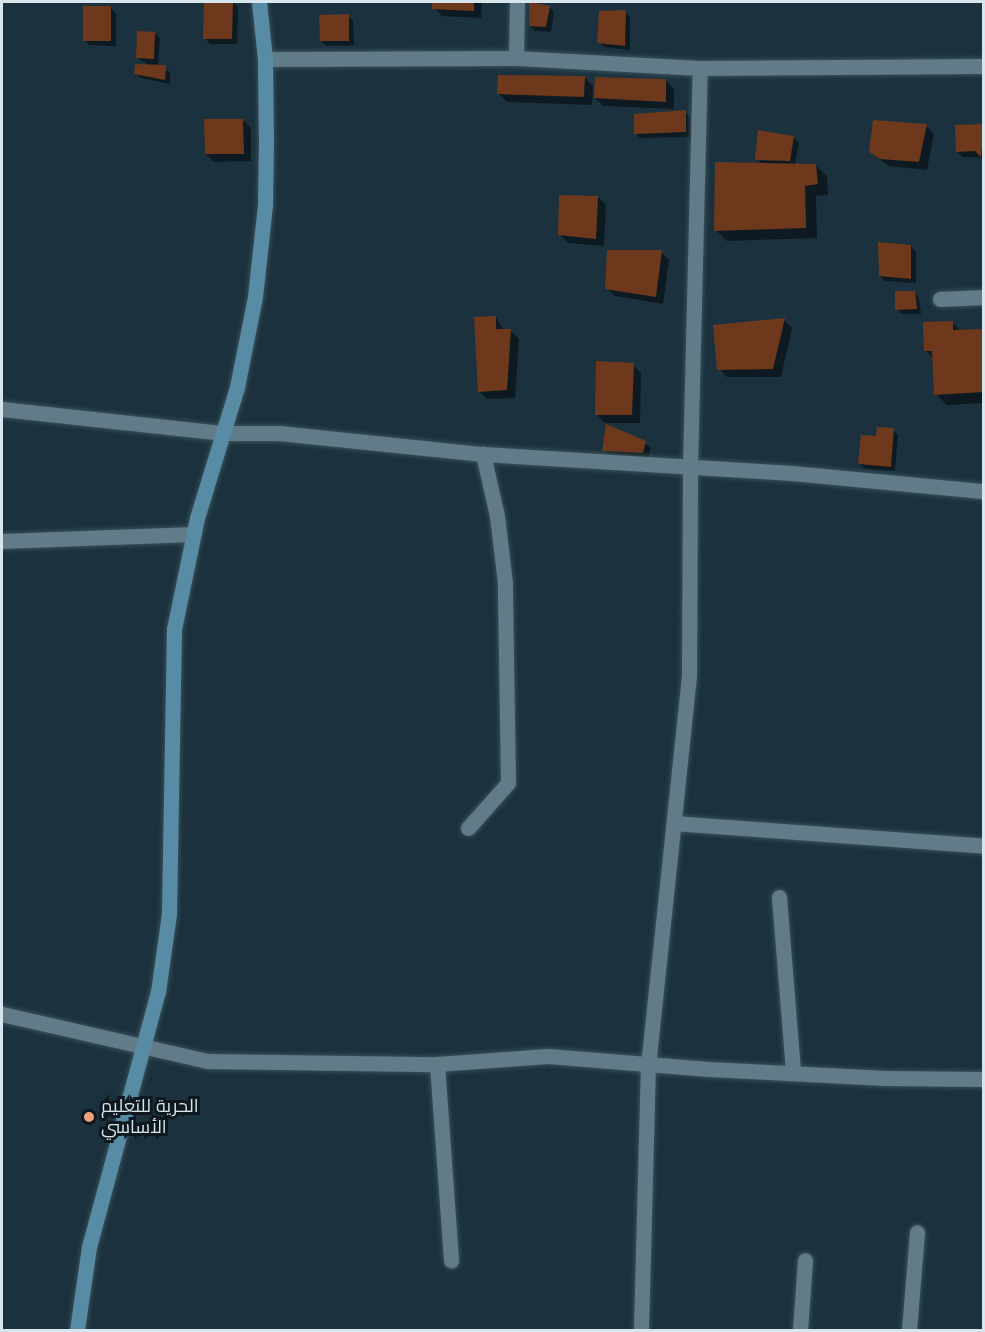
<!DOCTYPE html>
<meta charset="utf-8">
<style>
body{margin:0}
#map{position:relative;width:985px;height:1332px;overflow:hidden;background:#1b323e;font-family:Arial,Cairo,sans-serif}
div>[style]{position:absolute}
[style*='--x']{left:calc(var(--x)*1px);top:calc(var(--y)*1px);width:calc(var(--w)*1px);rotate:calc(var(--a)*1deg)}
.shadow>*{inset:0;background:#0007}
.building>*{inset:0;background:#6d381c}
.roads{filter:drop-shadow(0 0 2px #3a4f58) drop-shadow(0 0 2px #3a4f58)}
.street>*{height:15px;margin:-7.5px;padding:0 7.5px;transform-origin:7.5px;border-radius:7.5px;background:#627b88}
.secondary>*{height:15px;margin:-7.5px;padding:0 7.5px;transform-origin:7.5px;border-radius:7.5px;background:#588ca4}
.dots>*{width:16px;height:16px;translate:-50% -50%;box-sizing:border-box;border:3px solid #0e181e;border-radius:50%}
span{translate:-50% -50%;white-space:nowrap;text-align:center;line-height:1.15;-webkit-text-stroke:6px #0e181e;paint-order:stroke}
.poi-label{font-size:18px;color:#d7e5ec}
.left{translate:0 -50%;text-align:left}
.frame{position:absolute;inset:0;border:3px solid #d7e5ec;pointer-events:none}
</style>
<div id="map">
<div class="shadow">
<div style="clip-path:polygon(205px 2px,233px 2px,238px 7px,237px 44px,210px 44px,205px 38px)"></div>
<div style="clip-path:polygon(434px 2px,482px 2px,481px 18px,442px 16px,434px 8px)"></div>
<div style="clip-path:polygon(549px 7px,554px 12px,551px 32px,535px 31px,530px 26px)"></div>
<div style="clip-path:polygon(110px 8px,116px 13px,116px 46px,89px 45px,84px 40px)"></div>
<div style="clip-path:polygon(625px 12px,630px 17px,630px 50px,604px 47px,599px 42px)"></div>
<div style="clip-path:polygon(348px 16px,353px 21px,354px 45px,326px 46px,321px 41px)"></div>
<div style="clip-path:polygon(154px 33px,160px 38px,158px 66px,170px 72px,170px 84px,141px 78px,136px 73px,151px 66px,137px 58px)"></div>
<div style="clip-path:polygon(585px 78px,593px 86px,592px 105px,507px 102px,499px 94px)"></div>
<div style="clip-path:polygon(665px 80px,674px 89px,674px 109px,603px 106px,595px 98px)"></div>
<div style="clip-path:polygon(685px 112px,690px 117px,691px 137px,640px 138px,635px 133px)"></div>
<div style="clip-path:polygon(243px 120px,251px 128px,251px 161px,214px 162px,206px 154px)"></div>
<div style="clip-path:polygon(984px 125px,984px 158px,963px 157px,957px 152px)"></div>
<div style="clip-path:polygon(926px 126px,934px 134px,927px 170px,889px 166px,870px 152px)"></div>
<div style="clip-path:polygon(793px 137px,799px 142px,795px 165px,816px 165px,827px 176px,828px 195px,816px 196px,817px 238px,727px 241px,716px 230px,762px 164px,757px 159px)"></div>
<div style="clip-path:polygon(598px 197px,606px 205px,604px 246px,568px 243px,560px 235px)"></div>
<div style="clip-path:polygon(911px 246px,916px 252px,916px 283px,885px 281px,880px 276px)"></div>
<div style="clip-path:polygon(661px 252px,669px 260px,663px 304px,615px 296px,607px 288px)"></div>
<div style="clip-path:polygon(914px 292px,919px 298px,921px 314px,902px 314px,897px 309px)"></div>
<div style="clip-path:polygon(496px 317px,504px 331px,511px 331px,519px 339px,515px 398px,487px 399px,479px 391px)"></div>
<div style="clip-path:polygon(784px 320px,792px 328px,781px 377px,727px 377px,719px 369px)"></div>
<div style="clip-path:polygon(952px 322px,961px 331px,984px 330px,984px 403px,947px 405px,936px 394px,934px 359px,926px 351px)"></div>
<div style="clip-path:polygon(633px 365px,641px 373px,640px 423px,605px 423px,597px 415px)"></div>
<div style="clip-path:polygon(893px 430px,898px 435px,895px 471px,865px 469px,860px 464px,878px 438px)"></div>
<div style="clip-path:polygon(645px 443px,651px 448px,648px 458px,609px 455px,604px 450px)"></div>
</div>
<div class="building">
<div style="clip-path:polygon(204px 2px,233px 2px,232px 39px,203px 39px)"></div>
<div style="clip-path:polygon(432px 2px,474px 2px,474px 11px,432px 9px)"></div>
<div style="clip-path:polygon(529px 2px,550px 6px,546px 27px,529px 26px)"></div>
<div style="clip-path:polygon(83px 6px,111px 6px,111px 41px,83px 41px)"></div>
<div style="clip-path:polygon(626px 10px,625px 46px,597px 43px,599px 11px)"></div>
<div style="clip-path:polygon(349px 14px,349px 41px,320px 41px,319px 15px)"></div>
<div style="clip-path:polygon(137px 31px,155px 32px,154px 59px,136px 58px)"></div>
<div style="clip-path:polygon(135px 64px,166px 65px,165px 80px,134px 74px)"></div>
<div style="clip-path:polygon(498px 75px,585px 76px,584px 97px,497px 94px)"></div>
<div style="clip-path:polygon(595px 77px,666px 79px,666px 102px,594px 98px)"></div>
<div style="clip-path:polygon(686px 110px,686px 132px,634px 134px,634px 114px)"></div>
<div style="clip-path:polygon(204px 119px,243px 119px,244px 154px,205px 154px)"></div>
<div style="clip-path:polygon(873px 120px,927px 124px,919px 162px,880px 159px,869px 152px)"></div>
<div style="clip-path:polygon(984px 124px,981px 157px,975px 151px,956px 152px,955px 125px)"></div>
<div style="clip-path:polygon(758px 130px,794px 136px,790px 161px,755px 160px)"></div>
<div style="clip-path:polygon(715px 162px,816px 164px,818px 184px,805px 186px,806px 228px,714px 231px)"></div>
<div style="clip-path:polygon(559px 195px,598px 196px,596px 239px,558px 235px)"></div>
<div style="clip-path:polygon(878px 242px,911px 245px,911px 279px,879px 276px)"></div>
<div style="clip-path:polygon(607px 250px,662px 250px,656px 297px,605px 289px)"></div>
<div style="clip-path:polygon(895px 291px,915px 291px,917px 309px,895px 310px)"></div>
<div style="clip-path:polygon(496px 316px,496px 329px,511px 329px,507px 390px,478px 392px,474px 317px)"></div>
<div style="clip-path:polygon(785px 318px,773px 369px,717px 370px,713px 325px)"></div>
<div style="clip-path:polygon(953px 321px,953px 330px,984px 329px,984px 392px,934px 395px,932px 351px,924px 351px,923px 322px)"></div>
<div style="clip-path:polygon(596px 361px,634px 363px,632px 415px,595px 415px)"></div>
<div style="clip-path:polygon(606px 424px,646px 441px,643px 453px,602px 451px)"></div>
<div style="clip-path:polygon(877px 427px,894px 428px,891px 467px,858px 464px,861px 435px,876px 436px)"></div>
</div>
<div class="roads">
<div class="street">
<div style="--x:516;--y:58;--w:56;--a:-89"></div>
<div style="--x:265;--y:59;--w:251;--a:-0.2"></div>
<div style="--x:516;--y:58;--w:184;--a:3.1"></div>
<div style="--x:700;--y:68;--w:284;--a:-0.4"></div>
<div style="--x:940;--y:299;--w:44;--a:-2.6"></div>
<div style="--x:2;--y:409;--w:223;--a:6.2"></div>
<div style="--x:224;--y:433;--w:55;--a:0"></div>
<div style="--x:279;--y:433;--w:205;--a:5.9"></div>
<div style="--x:483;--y:454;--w:310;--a:3.5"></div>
<div style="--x:792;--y:473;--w:193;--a:5.4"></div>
<div style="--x:2;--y:541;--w:192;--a:-2.1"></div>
<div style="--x:674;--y:823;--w:311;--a:4.2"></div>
<div style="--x:468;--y:828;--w:60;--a:-48.4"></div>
<div style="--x:508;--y:783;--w:200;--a:-90.9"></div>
<div style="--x:505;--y:583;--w:67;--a:-96.8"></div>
<div style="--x:497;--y:516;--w:64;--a:-102.7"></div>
<div style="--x:779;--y:897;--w:176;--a:85.4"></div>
<div style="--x:2;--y:1014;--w:211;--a:12.9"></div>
<div style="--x:208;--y:1061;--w:229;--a:0.8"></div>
<div style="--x:437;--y:1064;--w:111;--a:-4.1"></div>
<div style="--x:548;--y:1056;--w:161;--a:4.6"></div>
<div style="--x:708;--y:1069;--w:177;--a:2.9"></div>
<div style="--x:885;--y:1078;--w:99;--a:0.6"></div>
<div style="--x:437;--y:1064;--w:197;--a:85.9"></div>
<div style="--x:641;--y:1330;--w:264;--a:-88.5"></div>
<div style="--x:648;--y:1066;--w:393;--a:-84"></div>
<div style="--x:689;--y:675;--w:208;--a:-89.7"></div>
<div style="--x:690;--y:467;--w:399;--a:-88.6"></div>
<div style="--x:800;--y:1330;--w:70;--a:-85.9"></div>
<div style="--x:909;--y:1330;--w:98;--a:-85.3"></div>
</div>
<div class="secondary">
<div style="--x:77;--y:1330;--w:84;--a:-81.8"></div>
<div style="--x:89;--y:1247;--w:264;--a:-74.9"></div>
<div style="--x:158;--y:992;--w:79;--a:-82"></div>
<div style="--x:169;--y:914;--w:285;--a:-89"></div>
<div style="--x:174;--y:629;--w:113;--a:-78.3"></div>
<div style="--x:197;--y:518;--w:137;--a:-73"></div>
<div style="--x:237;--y:387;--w:92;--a:-78.7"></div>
<div style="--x:255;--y:297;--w:93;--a:-83.8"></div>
<div style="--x:265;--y:205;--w:62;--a:-89.1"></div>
<div style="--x:266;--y:143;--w:84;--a:-90.7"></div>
<div style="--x:265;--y:59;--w:57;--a:-96"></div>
</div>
</div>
<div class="dots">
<div style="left:89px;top:1117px;background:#f1a27b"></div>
</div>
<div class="poi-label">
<span class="left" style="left:101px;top:1117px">الحرية للتعليم<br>الأساسي</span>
</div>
<div class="frame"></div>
</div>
